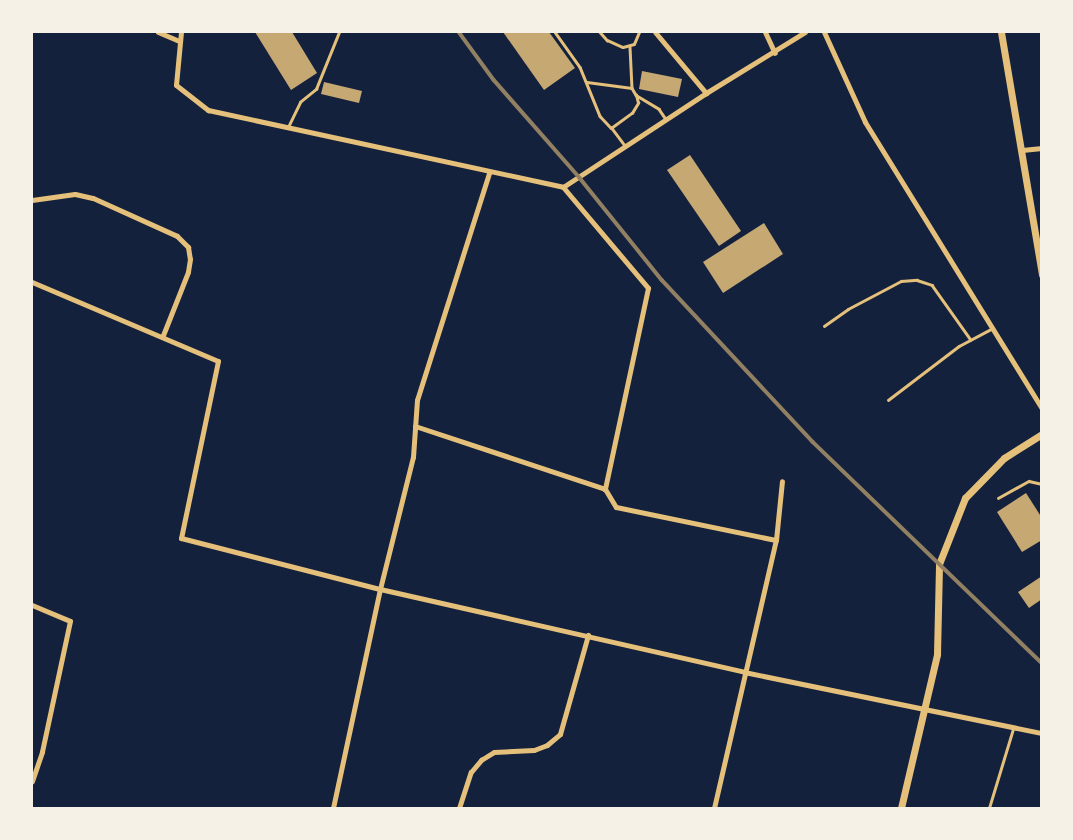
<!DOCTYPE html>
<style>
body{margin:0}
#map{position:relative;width:1073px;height:840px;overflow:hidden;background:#14213d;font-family:"Asap Condensed",sans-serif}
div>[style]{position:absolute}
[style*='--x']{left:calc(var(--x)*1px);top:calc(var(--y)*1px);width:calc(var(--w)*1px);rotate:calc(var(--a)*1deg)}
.building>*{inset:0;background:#c6a872}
.service>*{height:2.5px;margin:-1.25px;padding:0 1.25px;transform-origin:1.25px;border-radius:1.25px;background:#e5c07b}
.minor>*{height:5px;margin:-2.5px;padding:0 2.5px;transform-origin:2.5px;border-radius:2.5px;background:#e5c07b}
.tertiary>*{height:7px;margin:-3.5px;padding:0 3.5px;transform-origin:3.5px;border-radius:3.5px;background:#e5c07b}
.rail>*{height:3.5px;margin:-1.75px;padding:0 1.75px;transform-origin:1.75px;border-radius:1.75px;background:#918062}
span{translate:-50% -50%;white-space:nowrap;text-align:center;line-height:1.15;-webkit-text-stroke:5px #f6f1e7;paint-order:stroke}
.frame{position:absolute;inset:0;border:33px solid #f6f1e7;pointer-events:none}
</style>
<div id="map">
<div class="building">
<div style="clip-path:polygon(255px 32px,292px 32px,317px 73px,291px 90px)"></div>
<div style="clip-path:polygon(503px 32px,549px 32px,575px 68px,544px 90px)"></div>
<div style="clip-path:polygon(642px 71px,682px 79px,678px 97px,639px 89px)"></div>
<div style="clip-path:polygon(324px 82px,362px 91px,359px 103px,321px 94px)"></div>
<div style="clip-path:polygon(690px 155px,741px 231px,719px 246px,667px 170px)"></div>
<div style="clip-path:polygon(764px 223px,783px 254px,723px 293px,703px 262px)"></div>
<div style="clip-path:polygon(1026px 493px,1042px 518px,1042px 540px,1022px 552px,997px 512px)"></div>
<div style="clip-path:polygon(1042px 576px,1042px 599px,1029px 608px,1018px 592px)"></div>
</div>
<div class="service">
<div style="--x:555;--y:32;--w:43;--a:54.5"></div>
<div style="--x:580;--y:67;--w:53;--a:67.8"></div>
<div style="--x:600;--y:116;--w:16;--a:47"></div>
<div style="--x:600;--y:32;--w:11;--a:49"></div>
<div style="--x:607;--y:40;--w:17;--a:24"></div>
<div style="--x:623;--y:47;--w:11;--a:-15"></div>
<div style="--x:634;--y:44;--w:13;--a:-67"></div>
<div style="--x:630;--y:47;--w:41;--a:87.2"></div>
<div style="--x:632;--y:88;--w:8;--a:60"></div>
<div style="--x:636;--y:95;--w:27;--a:31"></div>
<div style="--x:659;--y:109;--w:11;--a:56"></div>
<div style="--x:587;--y:82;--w:45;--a:7.6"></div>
<div style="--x:289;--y:125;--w:25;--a:-64"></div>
<div style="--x:300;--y:102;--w:21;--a:-39"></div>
<div style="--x:316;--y:89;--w:61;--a:-68"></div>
<div style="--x:624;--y:145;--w:21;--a:-127"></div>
<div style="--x:611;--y:128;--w:26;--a:-36"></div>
<div style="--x:632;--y:113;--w:12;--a:-59"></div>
<div style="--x:638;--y:103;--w:8;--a:-104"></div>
<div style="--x:824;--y:326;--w:29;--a:-35"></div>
<div style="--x:848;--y:309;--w:60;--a:-27.8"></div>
<div style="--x:901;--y:281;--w:16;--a:-4"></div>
<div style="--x:917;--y:280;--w:16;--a:18"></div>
<div style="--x:932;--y:285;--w:67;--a:54.7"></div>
<div style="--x:888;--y:400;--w:89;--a:-37.3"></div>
<div style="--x:959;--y:346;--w:36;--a:-28"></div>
<div style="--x:998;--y:498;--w:35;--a:-29"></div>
<div style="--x:1029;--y:481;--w:13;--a:13"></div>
<div style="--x:989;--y:808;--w:83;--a:-73.1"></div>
</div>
<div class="minor">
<div style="--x:158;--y:32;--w:23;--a:23"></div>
<div style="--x:181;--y:32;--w:53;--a:95.4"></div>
<div style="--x:176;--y:85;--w:41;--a:38"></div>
<div style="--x:208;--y:110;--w:363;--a:12.2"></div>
<div style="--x:563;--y:187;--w:171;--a:-33.3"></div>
<div style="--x:706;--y:93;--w:116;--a:-31.6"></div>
<div style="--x:655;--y:32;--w:80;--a:50.1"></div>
<div style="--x:765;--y:32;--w:23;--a:65"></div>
<div style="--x:824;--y:32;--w:99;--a:65.5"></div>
<div style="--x:865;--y:122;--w:337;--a:58.3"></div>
<div style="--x:1022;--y:150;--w:20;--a:-6"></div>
<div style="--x:563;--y:187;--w:132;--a:49.9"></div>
<div style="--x:648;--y:288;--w:206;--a:102.1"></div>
<div style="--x:605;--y:489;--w:21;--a:59"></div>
<div style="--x:616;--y:507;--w:163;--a:11.7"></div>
<div style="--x:32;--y:200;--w:43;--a:-7.9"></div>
<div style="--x:75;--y:194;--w:18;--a:13"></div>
<div style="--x:93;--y:198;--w:92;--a:24.3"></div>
<div style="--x:177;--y:236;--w:16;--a:45"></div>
<div style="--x:188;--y:247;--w:12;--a:81"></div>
<div style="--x:190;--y:259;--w:13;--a:99"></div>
<div style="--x:188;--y:272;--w:68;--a:111.6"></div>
<div style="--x:32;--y:282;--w:202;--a:23"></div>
<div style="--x:218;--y:361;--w:181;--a:101.8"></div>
<div style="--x:181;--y:538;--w:205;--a:14.4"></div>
<div style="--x:380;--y:589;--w:373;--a:12.8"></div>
<div style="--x:744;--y:672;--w:304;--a:11.6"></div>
<div style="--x:415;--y:426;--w:200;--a:18.3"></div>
<div style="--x:32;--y:605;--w:41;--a:22.8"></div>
<div style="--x:70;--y:621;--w:134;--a:102.1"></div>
<div style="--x:42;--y:752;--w:31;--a:109"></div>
<div style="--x:333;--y:808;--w:224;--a:-77.9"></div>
<div style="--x:380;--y:589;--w:136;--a:-76"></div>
<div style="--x:413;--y:457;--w:57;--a:-86"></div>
<div style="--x:417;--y:400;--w:238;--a:-72.4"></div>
<div style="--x:459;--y:808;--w:38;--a:-72"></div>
<div style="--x:471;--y:772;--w:16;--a:-50"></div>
<div style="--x:481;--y:760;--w:15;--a:-32"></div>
<div style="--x:494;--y:752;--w:40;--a:-2.9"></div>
<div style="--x:534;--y:750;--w:14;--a:-21"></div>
<div style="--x:547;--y:745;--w:17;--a:-40"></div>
<div style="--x:560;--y:734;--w:103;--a:-74.2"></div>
<div style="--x:714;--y:808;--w:275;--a:-77"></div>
<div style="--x:776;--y:540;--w:59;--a:-84.2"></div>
</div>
<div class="tertiary">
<div style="--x:1001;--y:32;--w:246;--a:80.4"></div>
<div style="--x:901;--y:808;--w:158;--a:-76.8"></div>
<div style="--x:937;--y:654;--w:90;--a:-88.7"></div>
<div style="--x:939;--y:564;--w:71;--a:-68.5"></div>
<div style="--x:965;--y:498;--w:56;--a:-45.7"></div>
<div style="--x:1004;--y:458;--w:45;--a:-32.3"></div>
</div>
<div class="rail">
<div style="--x:459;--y:32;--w:59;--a:53.9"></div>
<div style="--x:494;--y:80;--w:130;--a:48.7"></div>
<div style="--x:580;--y:178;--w:131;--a:51.2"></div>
<div style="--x:662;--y:280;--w:221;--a:47"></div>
<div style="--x:813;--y:442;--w:318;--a:44"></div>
</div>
<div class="frame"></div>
</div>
